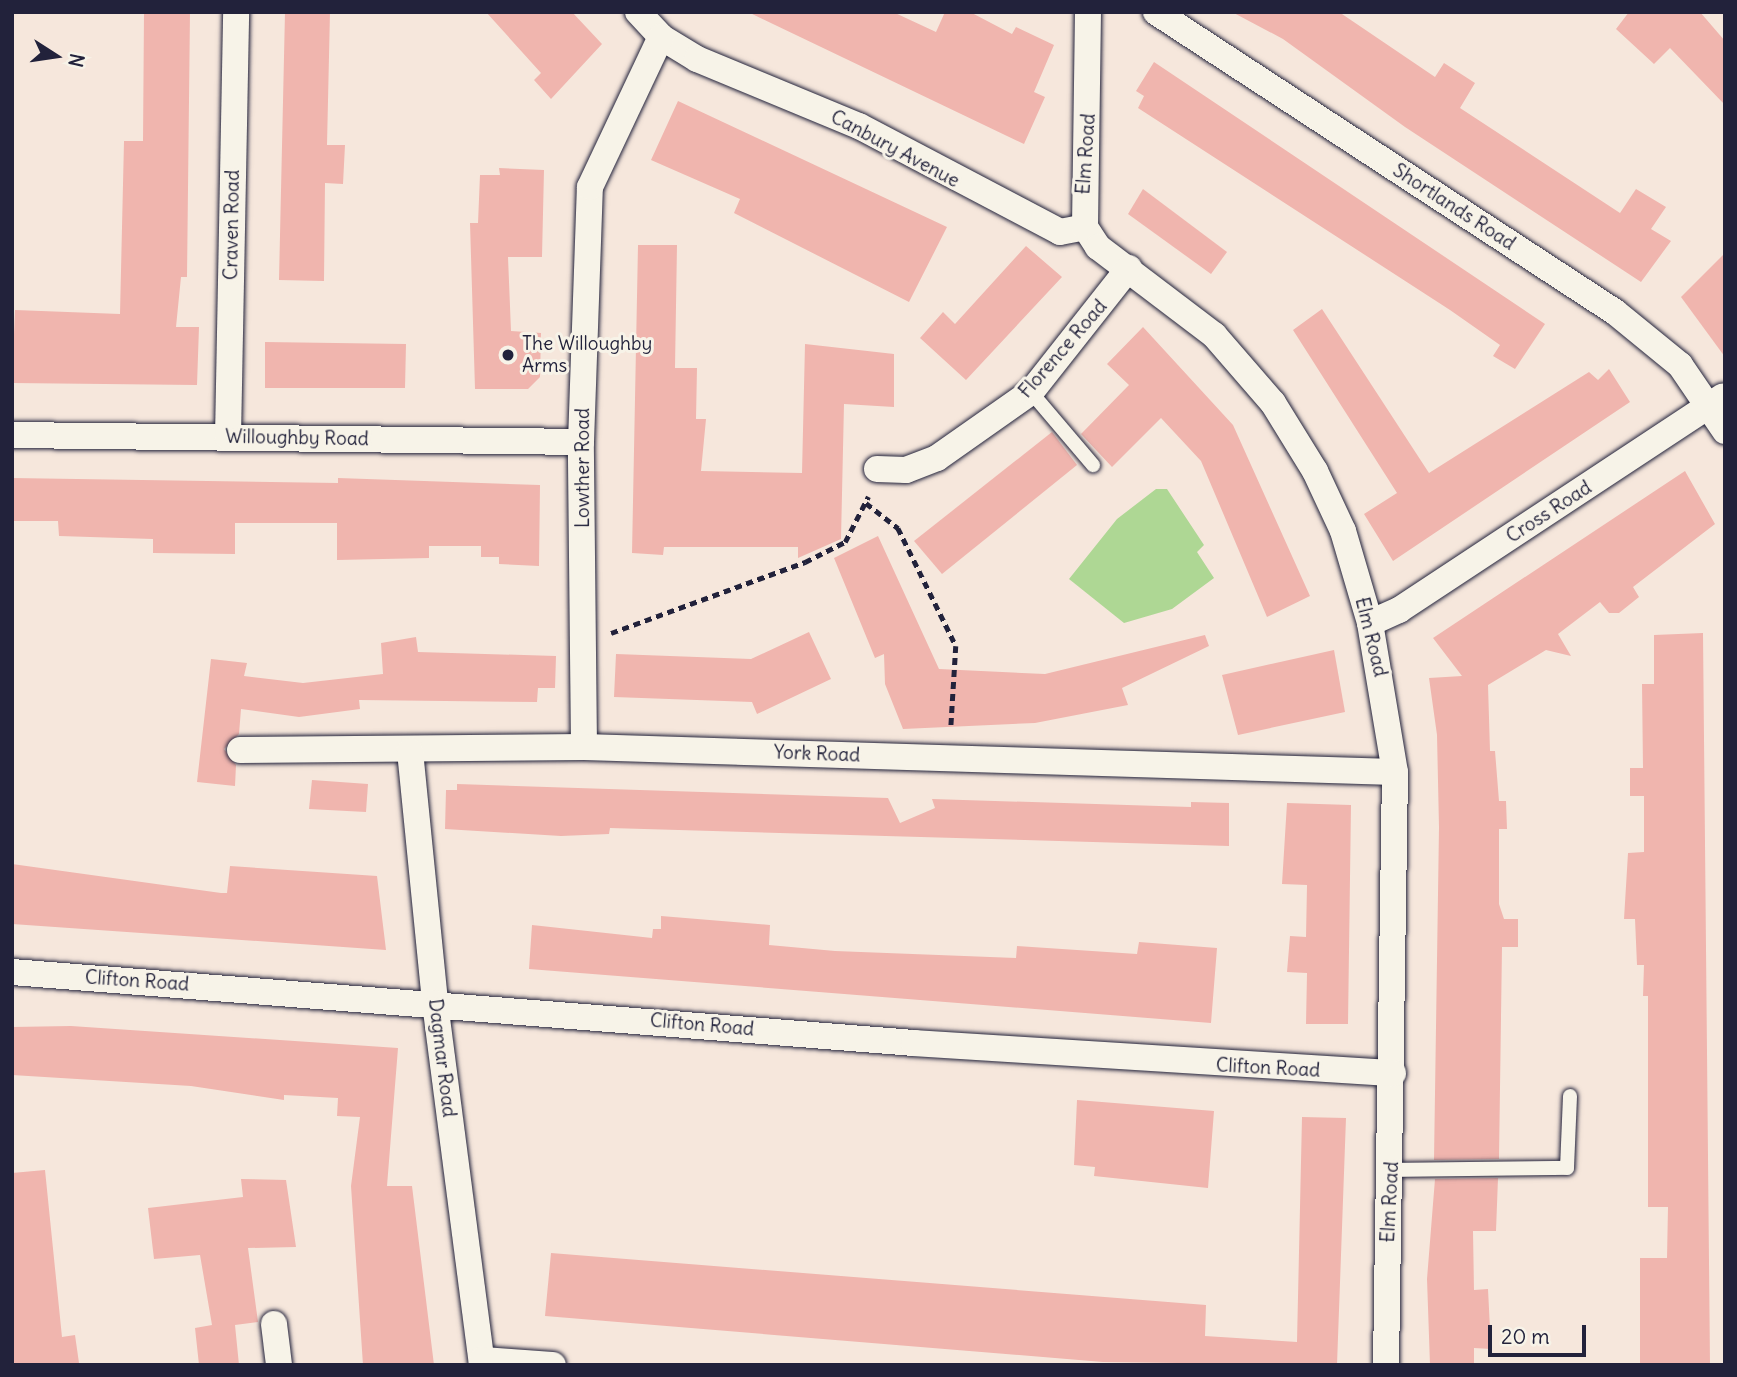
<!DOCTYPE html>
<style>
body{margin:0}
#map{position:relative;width:1737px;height:1377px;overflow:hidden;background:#f6e7dc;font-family:Delius,sans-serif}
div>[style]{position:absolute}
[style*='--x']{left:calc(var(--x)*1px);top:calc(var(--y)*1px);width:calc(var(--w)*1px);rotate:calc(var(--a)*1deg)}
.green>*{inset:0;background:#aed794}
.building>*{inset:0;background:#f0b5ae}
.path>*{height:4.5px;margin-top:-2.25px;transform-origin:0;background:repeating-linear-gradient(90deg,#22223b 0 7px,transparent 0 12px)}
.roads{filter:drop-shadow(0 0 2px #22223b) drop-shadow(0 0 2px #22223b)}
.lane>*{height:14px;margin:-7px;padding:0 7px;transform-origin:7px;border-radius:7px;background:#f7f3e8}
.street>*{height:26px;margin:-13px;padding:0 13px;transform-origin:13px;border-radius:13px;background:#f7f3e8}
.dots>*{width:19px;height:19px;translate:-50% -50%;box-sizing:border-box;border:4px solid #f7f3e8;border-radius:50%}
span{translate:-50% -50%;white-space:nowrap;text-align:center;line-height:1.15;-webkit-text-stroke:6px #f7f3e8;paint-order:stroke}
.street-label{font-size:19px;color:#22223b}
.poi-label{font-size:19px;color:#22223b}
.left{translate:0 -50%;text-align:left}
.frame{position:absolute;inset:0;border:14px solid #22223b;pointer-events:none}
.north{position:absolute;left:21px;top:21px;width:70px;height:70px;-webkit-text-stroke:5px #f7f3e8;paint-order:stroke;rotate:102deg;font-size:19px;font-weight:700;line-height:28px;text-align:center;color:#22223b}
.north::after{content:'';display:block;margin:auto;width:24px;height:32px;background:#22223b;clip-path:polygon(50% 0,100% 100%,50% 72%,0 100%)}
.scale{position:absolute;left:1488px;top:1325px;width:98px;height:32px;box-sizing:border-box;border:4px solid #22223b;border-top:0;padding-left:9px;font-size:21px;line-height:24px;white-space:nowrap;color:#22223b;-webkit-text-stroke:5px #f7f3e8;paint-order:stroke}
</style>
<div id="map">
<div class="green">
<div style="clip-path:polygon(1156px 489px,1167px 489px,1204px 545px,1197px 552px,1214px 578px,1172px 609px,1124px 623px,1069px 579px,1117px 519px)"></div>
</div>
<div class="building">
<div style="clip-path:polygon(144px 12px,190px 12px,187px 277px,181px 277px,176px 327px,199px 327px,197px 385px,12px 383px,15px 310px,120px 314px,124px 141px,143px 141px)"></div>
<div style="clip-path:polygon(285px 12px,330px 12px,327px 145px,345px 145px,343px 184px,325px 183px,324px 281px,279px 280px)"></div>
<div style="clip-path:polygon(486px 12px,572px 12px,602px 44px,551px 99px,534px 80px,541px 73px)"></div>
<div style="clip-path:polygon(748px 12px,893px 12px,936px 32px,945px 12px,970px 12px,1012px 34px,1016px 27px,1054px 45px,1034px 92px,1045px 97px,1024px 144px)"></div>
<div style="clip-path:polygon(1232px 12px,1339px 12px,1435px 77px,1444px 63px,1475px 83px,1460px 108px,1620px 213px,1636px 189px,1666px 207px,1651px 229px,1671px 241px,1641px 282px,1405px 127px,1283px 39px)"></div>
<div style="clip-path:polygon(1629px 12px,1700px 12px,1725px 41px,1725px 105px,1670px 48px,1654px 64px,1616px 29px)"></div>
<div style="clip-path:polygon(1154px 62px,1545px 324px,1515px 369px,1493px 356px,1500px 345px,1450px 310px,1138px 108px,1144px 96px,1136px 91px)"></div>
<div style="clip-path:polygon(678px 101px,947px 227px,909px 302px,734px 213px,740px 199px,651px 160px)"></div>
<div style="clip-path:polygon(499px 168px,544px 170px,542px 257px,508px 257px,511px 331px,541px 333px,540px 377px,528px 389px,475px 389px,470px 223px,478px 223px,480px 175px,500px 175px)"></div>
<div style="clip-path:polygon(1143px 189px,1227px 252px,1211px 274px,1128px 214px)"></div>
<div style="clip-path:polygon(638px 245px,677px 245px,675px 368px,697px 368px,696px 419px,706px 419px,701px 471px,802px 473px,805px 344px,894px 354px,894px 407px,844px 404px,841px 539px,798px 558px,798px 547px,664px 547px,663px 555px,632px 553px)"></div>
<div style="clip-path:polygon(1026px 246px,1062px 277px,966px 380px,920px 338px,943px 312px,955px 324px)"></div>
<div style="clip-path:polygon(1725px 253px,1725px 357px,1681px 297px)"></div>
<div style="clip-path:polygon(1322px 309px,1429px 473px,1589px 372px,1598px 380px,1609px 369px,1630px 402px,1393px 561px,1364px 514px,1397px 493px,1293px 330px)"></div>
<div style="clip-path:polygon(1143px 327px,1233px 425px,1310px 596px,1267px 617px,1201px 461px,1161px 418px,1112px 467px,1081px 434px,1129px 385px,1107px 364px)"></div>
<div style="clip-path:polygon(265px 342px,406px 344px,405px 388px,265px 388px)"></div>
<div style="clip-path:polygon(1052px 432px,1077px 465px,942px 574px,914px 541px)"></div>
<div style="clip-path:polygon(1685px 471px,1715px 524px,1633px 587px,1639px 597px,1619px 613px,1609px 613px,1600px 602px,1558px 634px,1571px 656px,1546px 650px,1488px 685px,1490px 751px,1495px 751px,1499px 801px,1506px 801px,1507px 829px,1499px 829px,1499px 904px,1504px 919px,1518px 919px,1518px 947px,1502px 947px,1499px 1159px,1434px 1160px,1439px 827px,1437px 735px,1429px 678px,1462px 676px,1433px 638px)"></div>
<div style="clip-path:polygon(12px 478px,338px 483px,338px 478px,540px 485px,539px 566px,499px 564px,499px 557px,481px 557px,481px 546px,429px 546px,429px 558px,337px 560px,337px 523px,235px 523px,235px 554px,153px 553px,153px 539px,59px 536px,58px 521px,12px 521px)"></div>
<div style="clip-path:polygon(878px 536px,939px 669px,1045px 674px,1205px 635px,1209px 646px,1122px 688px,1128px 705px,1035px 723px,903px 729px,885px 684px,884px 654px,875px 658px,834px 558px)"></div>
<div style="clip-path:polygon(809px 632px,831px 679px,757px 714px,752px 702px,614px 697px,616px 654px,751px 659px)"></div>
<div style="clip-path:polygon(1703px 633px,1710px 1365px,1640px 1365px,1640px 1258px,1667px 1258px,1668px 1207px,1648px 1207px,1648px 996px,1643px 996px,1644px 965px,1637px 965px,1635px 919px,1624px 919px,1628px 853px,1644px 852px,1644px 796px,1630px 796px,1630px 768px,1643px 768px,1642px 684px,1654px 684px,1654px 635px)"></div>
<div style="clip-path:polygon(416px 637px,418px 652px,556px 656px,555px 688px,538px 688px,537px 702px,359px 700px,360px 709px,299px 717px,241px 709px,239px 734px,224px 749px,236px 765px,235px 786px,197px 782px,211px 659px,247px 663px,244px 676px,303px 683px,383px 674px,381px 643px)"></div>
<div style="clip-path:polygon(1334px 650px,1345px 712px,1238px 735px,1222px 675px)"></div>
<div style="clip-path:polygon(312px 780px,368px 784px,366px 812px,309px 809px)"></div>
<div style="clip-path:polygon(457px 784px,888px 798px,900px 823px,935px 808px,932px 799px,1191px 807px,1191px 802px,1229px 803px,1229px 846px,610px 828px,609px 834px,561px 836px,445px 829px,446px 790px,457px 790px)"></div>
<div style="clip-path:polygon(1287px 803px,1351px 805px,1348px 1024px,1306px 1024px,1307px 973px,1287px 972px,1290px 936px,1306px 937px,1307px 885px,1282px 884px)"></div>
<div style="clip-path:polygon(12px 864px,221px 893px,227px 893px,230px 866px,377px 876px,386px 950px,12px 924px)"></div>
<div style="clip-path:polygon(661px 916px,770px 925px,769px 945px,835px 951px,1016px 958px,1017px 946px,1137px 954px,1139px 942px,1217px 948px,1211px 1023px,529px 969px,532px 925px,652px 938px,653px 929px,661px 929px)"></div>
<div style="clip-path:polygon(71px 1026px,398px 1048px,387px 1186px,412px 1186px,434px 1365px,363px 1365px,351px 1186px,360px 1117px,337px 1116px,338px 1098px,284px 1095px,284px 1100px,191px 1086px,12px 1075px,12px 1027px)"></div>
<div style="clip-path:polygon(1077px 1100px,1214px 1111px,1208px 1188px,1094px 1176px,1095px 1167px,1074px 1165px)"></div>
<div style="clip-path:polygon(1302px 1117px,1346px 1118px,1337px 1365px,1103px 1362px,545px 1316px,551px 1253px,1206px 1305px,1205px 1336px,1297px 1342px)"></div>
<div style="clip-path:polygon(45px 1170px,62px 1337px,75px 1335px,79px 1363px,12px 1365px,12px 1173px)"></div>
<div style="clip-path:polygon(1498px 1178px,1496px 1231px,1473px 1231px,1474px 1290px,1488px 1289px,1491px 1349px,1474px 1348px,1474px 1365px,1430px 1365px,1427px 1279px,1435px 1179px)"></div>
<div style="clip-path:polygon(241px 1179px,286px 1180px,296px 1247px,248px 1248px,258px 1322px,235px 1325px,239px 1365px,199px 1365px,195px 1328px,212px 1325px,200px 1255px,154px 1259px,148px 1208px,243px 1197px)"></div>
</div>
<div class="path">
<div style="--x:866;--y:503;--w:41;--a:38"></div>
<div style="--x:898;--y:528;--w:131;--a:63.8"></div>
<div style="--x:956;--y:646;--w:82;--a:93.5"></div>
<div style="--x:611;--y:633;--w:207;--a:-20.1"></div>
<div style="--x:805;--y:562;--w:45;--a:-26.6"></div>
<div style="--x:845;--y:542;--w:51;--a:-62.9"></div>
</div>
<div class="roads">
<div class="lane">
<div style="--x:1031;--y:392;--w:96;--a:49.7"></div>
<div style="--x:1392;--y:1170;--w:175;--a:-0.7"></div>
<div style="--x:1567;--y:1168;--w:72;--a:-87.6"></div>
</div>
<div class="street">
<div style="--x:638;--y:12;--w:34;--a:47"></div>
<div style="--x:661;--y:37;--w:42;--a:31.4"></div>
<div style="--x:697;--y:59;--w:175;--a:22.5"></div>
<div style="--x:859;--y:126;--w:227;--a:27.8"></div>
<div style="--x:1060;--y:232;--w:25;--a:-11"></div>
<div style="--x:1088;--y:12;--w:215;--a:90.8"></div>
<div style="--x:1085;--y:227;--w:24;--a:57"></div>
<div style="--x:1098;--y:247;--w:146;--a:37.2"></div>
<div style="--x:1214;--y:335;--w:90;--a:49.1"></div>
<div style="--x:1273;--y:403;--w:80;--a:58.3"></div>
<div style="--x:1315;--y:471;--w:66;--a:65"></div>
<div style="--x:1343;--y:531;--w:96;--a:73.6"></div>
<div style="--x:1370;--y:623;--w:151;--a:80.5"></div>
<div style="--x:1395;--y:772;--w:593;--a:90.87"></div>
<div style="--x:1156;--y:12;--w:548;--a:33.17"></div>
<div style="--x:1615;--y:312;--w:84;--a:39.2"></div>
<div style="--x:1680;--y:365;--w:80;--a:55.7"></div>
<div style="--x:12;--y:435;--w:569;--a:0.7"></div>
<div style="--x:228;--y:437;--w:425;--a:-88.9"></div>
<div style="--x:877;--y:469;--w:29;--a:2"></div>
<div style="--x:906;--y:470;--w:33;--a:-21"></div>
<div style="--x:937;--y:458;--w:115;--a:-35.1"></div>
<div style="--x:1031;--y:392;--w:158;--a:-51.7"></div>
<div style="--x:1370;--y:623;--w:32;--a:-24"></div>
<div style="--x:1399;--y:610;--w:388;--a:-33.4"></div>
<div style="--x:584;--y:747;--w:305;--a:-90.6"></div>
<div style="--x:581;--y:442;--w:255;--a:-88"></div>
<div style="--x:590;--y:187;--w:166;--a:-64.7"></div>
<div style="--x:240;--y:750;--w:344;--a:-0.5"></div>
<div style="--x:584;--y:747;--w:811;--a:1.77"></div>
<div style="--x:410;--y:751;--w:253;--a:84.3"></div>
<div style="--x:435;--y:1003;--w:365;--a:82.6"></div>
<div style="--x:12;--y:972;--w:905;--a:4.5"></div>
<div style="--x:914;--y:1043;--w:480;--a:3.6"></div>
<div style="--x:274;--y:1324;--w:41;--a:83"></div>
<div style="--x:482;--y:1360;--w:71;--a:4"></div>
</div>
</div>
<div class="dots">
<div style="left:508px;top:355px;background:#22223b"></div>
</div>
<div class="street-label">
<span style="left:895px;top:149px;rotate:28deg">Canbury Avenue</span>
<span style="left:1086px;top:154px;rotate:-86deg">Elm Road</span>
<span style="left:1454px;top:207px;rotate:33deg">Shortlands Road</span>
<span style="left:232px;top:225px;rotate:-89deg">Craven Road</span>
<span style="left:1063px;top:349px;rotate:-49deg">Florence Road</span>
<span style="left:297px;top:438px;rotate:1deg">Willoughby Road</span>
<span style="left:583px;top:468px;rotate:-90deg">Lowther Road</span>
<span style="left:1549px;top:512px;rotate:-33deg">Cross Road</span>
<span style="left:1371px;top:637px;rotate:76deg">Elm Road</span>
<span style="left:817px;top:754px;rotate:2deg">York Road</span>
<span style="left:137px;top:981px;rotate:4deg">Clifton Road</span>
<span style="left:702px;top:1025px;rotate:5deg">Clifton Road</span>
<span style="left:442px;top:1058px;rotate:83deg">Dagmar Road</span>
<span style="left:1268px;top:1068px;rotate:3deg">Clifton Road</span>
<span style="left:1390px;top:1202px;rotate:-87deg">Elm Road</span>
</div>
<div class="poi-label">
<span class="left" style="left:522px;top:355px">The Willoughby<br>Arms</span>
</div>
<div class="frame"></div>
<div class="north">N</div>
<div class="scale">20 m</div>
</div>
